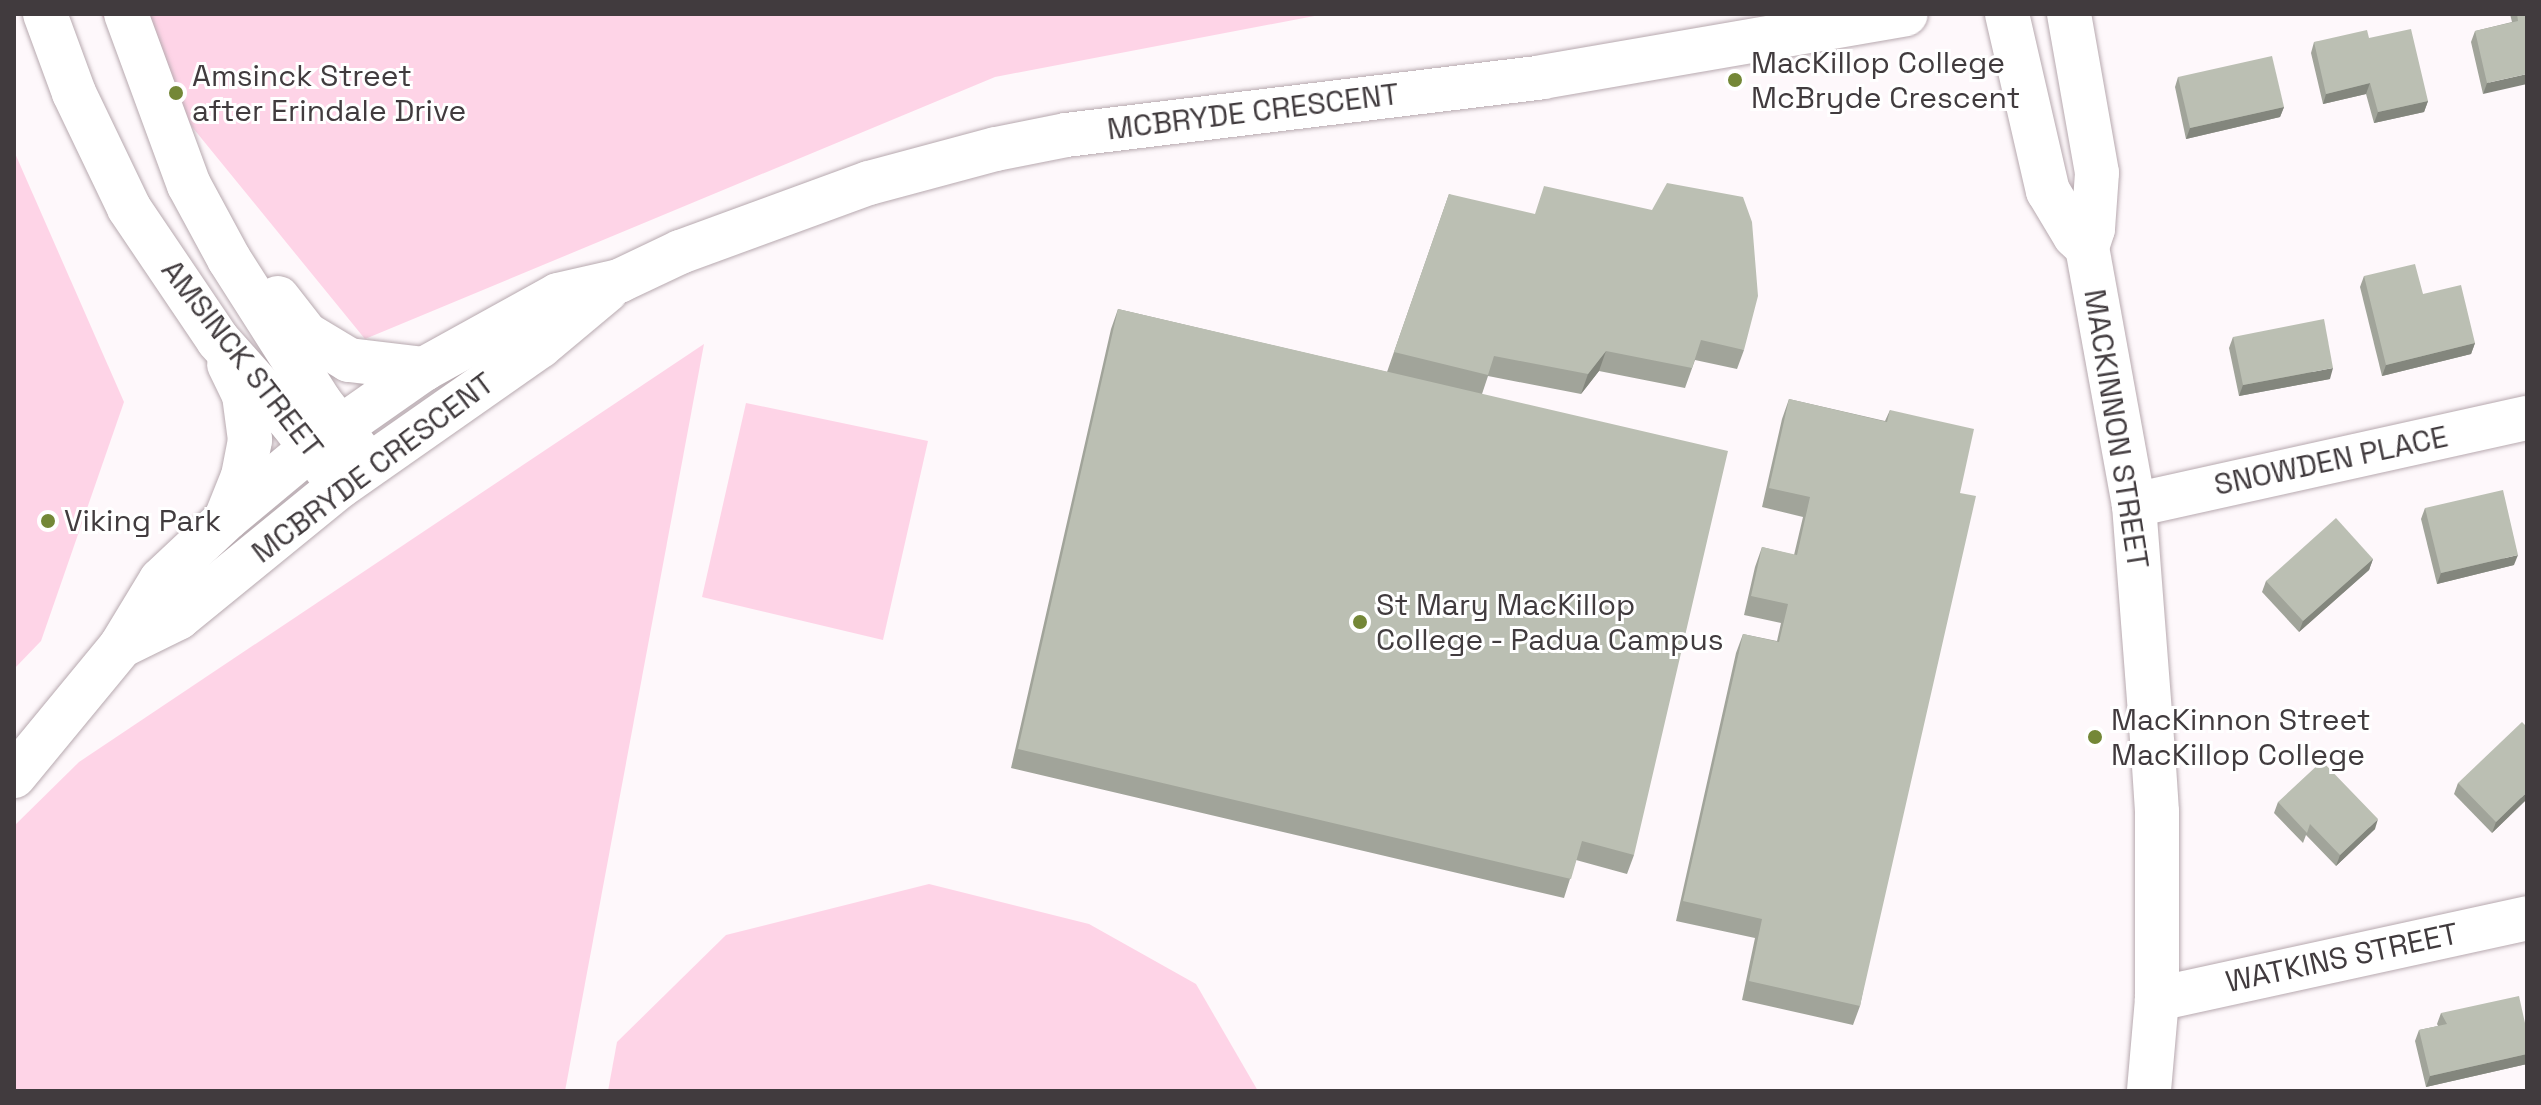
<!DOCTYPE html>
<style>
body{margin:0}
#map{position:relative;width:2541px;height:1105px;overflow:hidden;background:#fef8fb;font-family:"Space Grotesk",sans-serif}
div>[style]{position:absolute}
[style*='--x']{left:calc(var(--x)*1px);top:calc(var(--y)*1px);width:calc(var(--w)*1px);rotate:calc(var(--a)*1deg)}
.green>*{inset:0;background:#fed4e7}
.roads{filter:drop-shadow(0 0 2px #b7a9af) drop-shadow(0 0 2px #b7a9af)}
.street>*{height:44px;margin:-22px;padding:0 22px;transform-origin:22px;border-radius:22px;background:#fff}
.secondary>*{height:44px;margin:-22px;padding:0 22px;transform-origin:22px;border-radius:22px;background:#fff}
.wall>*{inset:0;background:#a1a49a}
.shaded-wall>*{inset:0;background:#83867d}
.building>*{inset:0;background:#bbbfb3}
.dots>*{width:22px;height:22px;translate:-50% -50%;box-sizing:border-box;border:4px solid #fff;border-radius:50%}
span{translate:-50% -50%;white-space:nowrap;text-align:center;line-height:1.15;-webkit-text-stroke:6px #fff;paint-order:stroke}
.poi-label{font-size:30px;color:#413b3e}
.left{translate:0 -50%;text-align:left}
.street-label{font-size:30px;color:#413b3e}
.frame{position:absolute;inset:0;border:16px solid #413b3e;pointer-events:none}
</style>
<div id="map">
<div class="green">
<div style="clip-path:polygon(100px 14px,1325px 14px,995px 77px,365px 339px)"></div>
<div style="clip-path:polygon(14px 151px,124px 402px,41px 641px,14px 669px)"></div>
<div style="clip-path:polygon(704px 344px,565px 1091px,14px 1091px,14px 826px,79px 762px)"></div>
<div style="clip-path:polygon(746px 403px,928px 441px,883px 640px,702px 597px)"></div>
<div style="clip-path:polygon(929px 884px,1089px 924px,1196px 984px,1258px 1091px,608px 1091px,617px 1042px,726px 935px)"></div>
</div>
<div class="roads">
<div class="street">
<div style="--x:2007;--y:14;--w:182;--a:77"></div>
<div style="--x:2048;--y:191;--w:52;--a:59"></div>
<div style="--x:2075;--y:236;--w:16;--a:43"></div>
<div style="--x:2069;--y:14;--w:161;--a:80"></div>
<div style="--x:2097;--y:173;--w:56;--a:94.1"></div>
<div style="--x:2093;--y:229;--w:19;--a:108"></div>
<div style="--x:2087;--y:247;--w:262;--a:79.7"></div>
<div style="--x:2134;--y:505;--w:247;--a:85.6"></div>
<div style="--x:2153;--y:751;--w:61;--a:86.2"></div>
<div style="--x:2157;--y:812;--w:187;--a:90"></div>
<div style="--x:2157;--y:999;--w:92;--a:95"></div>
<div style="--x:2134;--y:505;--w:403;--a:-12.5"></div>
<div style="--x:2157;--y:999;--w:379;--a:-12.3"></div>
</div>
<div class="secondary">
<div style="--x:45;--y:14;--w:84;--a:69.8"></div>
<div style="--x:74;--y:93;--w:127;--a:64.4"></div>
<div style="--x:129;--y:208;--w:159;--a:56"></div>
<div style="--x:218;--y:340;--w:111;--a:48.3"></div>
<div style="--x:292;--y:423;--w:60;--a:53.1"></div>
<div style="--x:126;--y:14;--w:182;--a:69.8"></div>
<div style="--x:189;--y:185;--w:84;--a:61.6"></div>
<div style="--x:229;--y:259;--w:169;--a:57.5"></div>
<div style="--x:320;--y:402;--w:62;--a:52.2"></div>
<div style="--x:278;--y:298;--w:46;--a:52.1"></div>
<div style="--x:306;--y:334;--w:50;--a:31.2"></div>
<div style="--x:349;--y:360;--w:76;--a:6.8"></div>
<div style="--x:227;--y:516;--w:43;--a:-68.2"></div>
<div style="--x:243;--y:476;--w:37;--a:-79"></div>
<div style="--x:250;--y:440;--w:45;--a:-97.6"></div>
<div style="--x:244;--y:395;--w:34;--a:-116"></div>
<div style="--x:121;--y:646;--w:64;--a:-26.2"></div>
<div style="--x:178;--y:618;--w:209;--a:-39.2"></div>
<div style="--x:340;--y:486;--w:244;--a:-35"></div>
<div style="--x:540;--y:346;--w:87;--a:-39.9"></div>
<div style="--x:14;--y:776;--w:168;--a:-50.5"></div>
<div style="--x:121;--y:646;--w:77;--a:-58.8"></div>
<div style="--x:161;--y:580;--w:91;--a:-43.2"></div>
<div style="--x:227;--y:518;--w:109;--a:-39.8"></div>
<div style="--x:311;--y:448;--w:138;--a:-35"></div>
<div style="--x:424;--y:369;--w:153;--a:-28.9"></div>
<div style="--x:558;--y:295;--w:63;--a:-12.9"></div>
<div style="--x:619;--y:281;--w:68;--a:-25.4"></div>
<div style="--x:680;--y:252;--w:201;--a:-20.1"></div>
<div style="--x:869;--y:183;--w:131;--a:-15"></div>
<div style="--x:996;--y:149;--w:71;--a:-11.3"></div>
<div style="--x:1066;--y:135;--w:480;--a:-6.9"></div>
<div style="--x:1542;--y:77;--w:369;--a:-9.8"></div>
</div>
</div>
<div class="wall">
<div style="clip-path:polygon(2510px 14px,2527px 14px,2483px 94px,2471px 42px,2475px 31px,2512px 22px)"></div>
<div style="clip-path:polygon(2369px 38px,2428px 101px,2424px 112px,2374px 123px,2366px 94px,2323px 104px,2311px 53px,2314px 42px)"></div>
<div style="clip-path:polygon(2178px 77px,2284px 107px,2280px 117px,2186px 139px,2175px 87px)"></div>
<div style="clip-path:polygon(1449px 194px,1744px 350px,1737px 369px,1695px 360px,1685px 388px,1599px 371px,1581px 394px,1488px 376px,1482px 394px,1634px 855px,1627px 874px,1576px 860px,1564px 898px,1011px 768px,1111px 329px,1118px 309px,1387px 372px)"></div>
<div style="clip-path:polygon(2364px 276px,2423px 294px,2475px 343px,2471px 354px,2382px 376px,2360px 287px)"></div>
<div style="clip-path:polygon(2233px 337px,2330px 379px,2239px 396px,2229px 348px)"></div>
<div style="clip-path:polygon(1789px 399px,1885px 421px,1890px 410px,1960px 493px,1860px 1006px,1853px 1025px,1742px 1000px,1755px 938px,1676px 921px,1736px 653px,1743px 634px,1777px 641px,1781px 623px,1744px 615px,1755px 567px,1762px 547px,1794px 555px,1803px 517px,1762px 507px,1782px 419px)"></div>
<div style="clip-path:polygon(2425px 508px,2514px 565px,2437px 584px,2421px 519px)"></div>
<div style="clip-path:polygon(2373px 559px,2369px 570px,2299px 632px,2262px 592px,2266px 581px)"></div>
<div style="clip-path:polygon(2458px 783px,2527px 799px,2492px 833px,2454px 794px)"></div>
<div style="clip-path:polygon(2278px 802px,2375px 829px,2336px 866px,2306px 835px,2303px 843px,2274px 813px)"></div>
<div style="clip-path:polygon(2441px 1013px,2527px 1032px,2527px 1064px,2426px 1087px,2415px 1041px,2419px 1030px,2438px 1026px,2437px 1024px)"></div>
</div>
<div class="shaded-wall">
<div style="clip-path:polygon(2527px 74px,2527px 84px,2483px 94px,2487px 83px)"></div>
<div style="clip-path:polygon(2370px 83px,2366px 94px,2323px 104px,2326px 94px)"></div>
<div style="clip-path:polygon(2428px 101px,2424px 112px,2374px 123px,2378px 112px)"></div>
<div style="clip-path:polygon(2284px 107px,2280px 117px,2186px 139px,2190px 128px)"></div>
<div style="clip-path:polygon(2475px 343px,2471px 354px,2382px 376px,2386px 365px)"></div>
<div style="clip-path:polygon(1606px 351px,1599px 371px,1581px 394px,1588px 374px)"></div>
<div style="clip-path:polygon(2333px 368px,2330px 379px,2239px 396px,2243px 385px)"></div>
<div style="clip-path:polygon(2518px 555px,2514px 565px,2437px 584px,2441px 573px)"></div>
<div style="clip-path:polygon(2373px 559px,2369px 570px,2299px 632px,2303px 621px)"></div>
<div style="clip-path:polygon(2527px 792px,2527px 799px,2492px 833px,2496px 822px)"></div>
<div style="clip-path:polygon(2378px 819px,2375px 829px,2336px 866px,2340px 855px)"></div>
<div style="clip-path:polygon(2527px 1054px,2527px 1064px,2426px 1087px,2430px 1076px)"></div>
</div>
<div class="building">
<div style="clip-path:polygon(2517px 14px,2527px 14px,2527px 74px,2487px 83px,2475px 31px,2518px 21px)"></div>
<div style="clip-path:polygon(2411px 29px,2428px 101px,2378px 112px,2370px 83px,2326px 94px,2314px 42px,2367px 30px,2369px 38px)"></div>
<div style="clip-path:polygon(2272px 56px,2284px 107px,2190px 128px,2178px 77px)"></div>
<div style="clip-path:polygon(1667px 183px,1743px 197px,1752px 222px,1758px 296px,1744px 350px,1701px 340px,1692px 368px,1606px 351px,1588px 374px,1494px 356px,1488px 375px,1394px 352px,1449px 194px,1535px 214px,1544px 186px,1652px 210px)"></div>
<div style="clip-path:polygon(2415px 264px,2423px 294px,2461px 285px,2475px 343px,2386px 365px,2364px 276px)"></div>
<div style="clip-path:polygon(1118px 309px,1728px 451px,1634px 855px,1582px 841px,1571px 879px,1018px 749px)"></div>
<div style="clip-path:polygon(2324px 319px,2333px 368px,2243px 385px,2233px 337px)"></div>
<div style="clip-path:polygon(1789px 399px,1887px 422px,1890px 410px,1974px 429px,1960px 493px,1976px 496px,1860px 1006px,1749px 981px,1762px 919px,1683px 901px,1743px 634px,1779px 642px,1788px 604px,1751px 596px,1762px 547px,1797px 555px,1810px 497px,1769px 488px)"></div>
<div style="clip-path:polygon(2503px 490px,2518px 555px,2441px 573px,2425px 508px)"></div>
<div style="clip-path:polygon(2336px 518px,2373px 559px,2303px 621px,2266px 581px)"></div>
<div style="clip-path:polygon(2522px 722px,2527px 727px,2527px 792px,2496px 822px,2458px 783px)"></div>
<div style="clip-path:polygon(2322px 761px,2378px 819px,2340px 855px,2310px 824px,2307px 833px,2278px 802px)"></div>
<div style="clip-path:polygon(2519px 996px,2527px 1032px,2527px 1054px,2430px 1076px,2419px 1030px,2447px 1024px,2441px 1013px)"></div>
</div>
<div class="dots">
<div style="left:1735px;top:80px;background:#748737"></div>
<div style="left:176px;top:93px;background:#748737"></div>
<div style="left:48px;top:521px;background:#748737"></div>
<div style="left:1360px;top:622px;background:#748737"></div>
<div style="left:2095px;top:737px;background:#748737"></div>
</div>
<div class="poi-label">
<span class="left" style="left:1751px;top:80px">MacKillop College<br>McBryde Crescent</span>
<span class="left" style="left:192px;top:93px">Amsinck Street<br>after Erindale Drive</span>
<span class="left" style="left:64px;top:521px">Viking Park</span>
<span class="left" style="left:1376px;top:622px">St Mary MacKillop<br>College - Padua Campus</span>
<span class="left" style="left:2111px;top:737px">MacKinnon Street<br>MacKillop College</span>
</div>
<div class="street-label">
<span style="left:1253px;top:112px;rotate:-7deg">MCBRYDE CRESCENT</span>
<span style="left:242px;top:359px;rotate:52deg">AMSINCK STREET</span>
<span style="left:2116px;top:429px;rotate:81deg">MACKINNON STREET</span>
<span style="left:2331px;top:461px;rotate:-12deg">SNOWDEN PLACE</span>
<span style="left:373px;top:468px;rotate:-37deg">MCBRYDE CRESCENT</span>
<span style="left:2342px;top:958px;rotate:-12deg">WATKINS STREET</span>
</div>
<div class="frame"></div>
</div>
